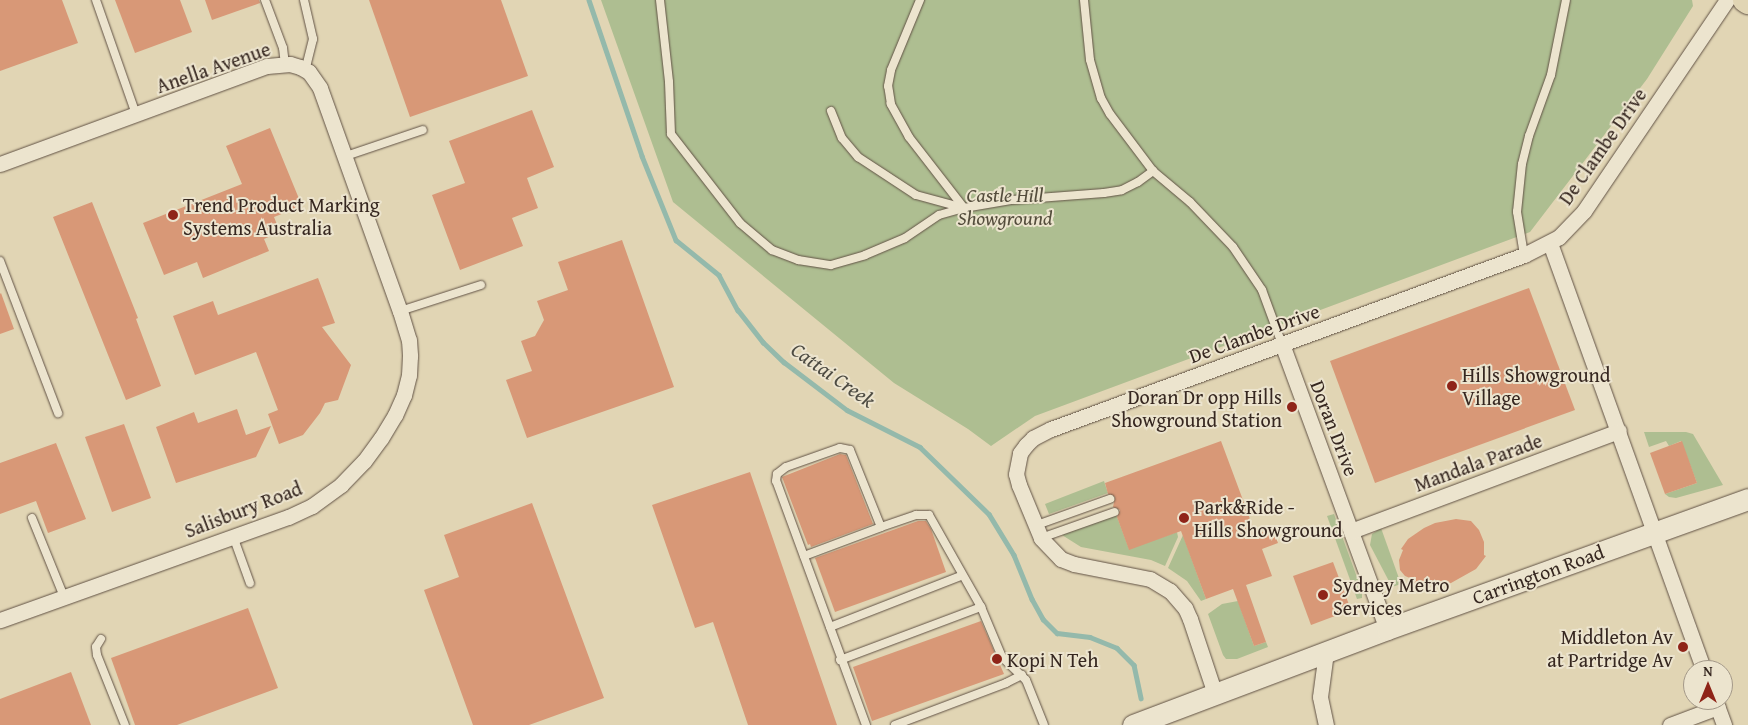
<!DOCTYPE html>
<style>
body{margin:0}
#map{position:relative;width:1748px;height:725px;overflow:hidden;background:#e1d5b4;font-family:"Gentium Book Plus",serif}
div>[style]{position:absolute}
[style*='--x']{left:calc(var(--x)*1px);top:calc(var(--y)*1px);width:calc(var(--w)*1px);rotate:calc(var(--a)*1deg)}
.green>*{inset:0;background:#aebe91}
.stream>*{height:4.5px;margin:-2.25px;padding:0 2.25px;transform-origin:2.25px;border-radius:2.25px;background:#94b9ab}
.building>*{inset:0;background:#d89877}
.roads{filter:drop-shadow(0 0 1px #615245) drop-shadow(0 0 1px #615245)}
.lane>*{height:8px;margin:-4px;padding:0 4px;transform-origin:4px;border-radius:4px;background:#ece4ce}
.street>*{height:15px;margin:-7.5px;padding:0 7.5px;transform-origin:7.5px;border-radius:7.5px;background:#ece4ce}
.secondary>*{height:21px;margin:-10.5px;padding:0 10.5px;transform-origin:10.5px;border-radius:10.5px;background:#ece4ce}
.primary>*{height:24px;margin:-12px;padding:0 12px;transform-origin:12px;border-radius:12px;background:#e1d5b4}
.dots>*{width:14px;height:14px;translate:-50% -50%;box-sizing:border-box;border:2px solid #ece4ce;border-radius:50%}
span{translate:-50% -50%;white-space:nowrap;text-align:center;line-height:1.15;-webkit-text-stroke:4px #ece4ce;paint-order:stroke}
.street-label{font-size:20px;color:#362720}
.park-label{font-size:20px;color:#544d3c;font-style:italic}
.poi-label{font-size:20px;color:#362720}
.left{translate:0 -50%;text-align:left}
.right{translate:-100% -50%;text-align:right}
.water-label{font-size:21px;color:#4e4c43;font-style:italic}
.north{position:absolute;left:1683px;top:660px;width:50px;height:50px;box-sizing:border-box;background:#ece4ce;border:1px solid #a39888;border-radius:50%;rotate:0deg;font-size:14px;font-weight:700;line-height:20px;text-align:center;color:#362720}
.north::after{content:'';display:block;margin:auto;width:18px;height:22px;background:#8f2418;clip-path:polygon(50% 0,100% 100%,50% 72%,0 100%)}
</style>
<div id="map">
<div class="green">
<div style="clip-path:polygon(601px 0,1692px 0,1693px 6px,1647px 79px,1530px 232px,1035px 416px,991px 446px,968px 429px,894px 383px,673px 202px)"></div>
<div style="clip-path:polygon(1644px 432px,1686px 432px,1693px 434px,1723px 485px,1676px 498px,1669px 497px,1665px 494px,1697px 483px,1681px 441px,1669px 446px,1666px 441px,1649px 447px)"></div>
<div style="clip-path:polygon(1104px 481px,1108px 493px,1049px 514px,1045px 504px)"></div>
<div style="clip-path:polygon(1116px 514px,1129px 549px,1177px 532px,1178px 537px,1165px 566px,1151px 560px,1081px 547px,1062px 535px)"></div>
<div style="clip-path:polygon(1334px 514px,1362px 591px,1362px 598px,1357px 599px,1327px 516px)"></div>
<div style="clip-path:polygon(1381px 528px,1401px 584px,1392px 587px,1370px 545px,1372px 534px)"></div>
<div style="clip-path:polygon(1183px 535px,1206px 599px,1201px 601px,1187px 581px,1168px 568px)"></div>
<div style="clip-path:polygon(1238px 601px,1254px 646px,1266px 642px,1268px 647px,1237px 659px,1226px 659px,1223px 655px,1208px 614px,1222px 604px)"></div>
</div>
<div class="stream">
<div style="--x:589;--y:0;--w:165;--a:71.2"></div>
<div style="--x:642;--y:156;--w:91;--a:68"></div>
<div style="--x:676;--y:240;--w:55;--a:39.1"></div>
<div style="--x:719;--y:275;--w:40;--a:62"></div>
<div style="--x:738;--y:310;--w:41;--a:52"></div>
<div style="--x:763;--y:342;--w:29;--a:44"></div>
<div style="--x:784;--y:362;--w:79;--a:37.3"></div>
<div style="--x:847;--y:410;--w:82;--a:26.9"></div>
<div style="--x:920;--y:447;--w:96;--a:44.2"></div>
<div style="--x:989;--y:514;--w:48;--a:58.6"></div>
<div style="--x:1014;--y:555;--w:48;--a:67.8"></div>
<div style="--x:1032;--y:599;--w:23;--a:61"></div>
<div style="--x:1043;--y:619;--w:20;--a:45"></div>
<div style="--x:1057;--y:633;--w:33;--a:7"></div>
<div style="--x:1090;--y:637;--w:29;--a:22"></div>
<div style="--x:1117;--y:648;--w:24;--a:45"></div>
<div style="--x:1134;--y:665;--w:34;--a:78"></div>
</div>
<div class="building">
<div style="clip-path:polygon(0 0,62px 0,78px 43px,0 71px)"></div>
<div style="clip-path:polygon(115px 0,180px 0,192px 32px,135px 53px)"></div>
<div style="clip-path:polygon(205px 0,259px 0,260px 3px,212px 20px)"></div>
<div style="clip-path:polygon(369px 0,501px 0,528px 76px,410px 117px)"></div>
<div style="clip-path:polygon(532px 110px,554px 167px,527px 178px,538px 208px,512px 218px,523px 246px,460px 270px,432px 195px,465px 183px,449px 141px)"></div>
<div style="clip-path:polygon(270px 128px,302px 206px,274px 217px,280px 232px,264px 239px,269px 251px,203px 278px,197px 262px,164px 275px,143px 223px,242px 184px,226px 146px)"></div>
<div style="clip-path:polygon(92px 202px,138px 318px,136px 319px,161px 386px,126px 400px,53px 217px)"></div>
<div style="clip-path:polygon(622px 240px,674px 387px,527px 438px,506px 380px,532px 371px,521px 341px,535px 336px,544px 320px,537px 301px,568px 290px,558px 262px)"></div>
<div style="clip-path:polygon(318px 278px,335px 323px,322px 327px,351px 365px,338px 400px,325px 403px,320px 413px,303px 435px,279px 444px,268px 414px,278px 410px,256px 352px,195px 375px,173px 316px,213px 301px,218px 315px)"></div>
<div style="clip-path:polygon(1529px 288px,1575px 410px,1375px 483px,1330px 361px)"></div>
<div style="clip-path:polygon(1px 293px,14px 329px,0 334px,0 294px)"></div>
<div style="clip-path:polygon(237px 409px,246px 435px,271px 426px,256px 457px,176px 483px,156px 427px,194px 412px,198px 423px)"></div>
<div style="clip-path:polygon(124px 424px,151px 498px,112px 512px,85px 437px)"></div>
<div style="clip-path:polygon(1221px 441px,1256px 535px,1272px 528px,1278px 543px,1262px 549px,1272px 576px,1246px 585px,1266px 642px,1254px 646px,1233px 589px,1206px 599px,1181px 531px,1129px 550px,1117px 517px,1120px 510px,1113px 507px,1115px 497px,1108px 494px,1105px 483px)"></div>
<div style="clip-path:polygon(1682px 441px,1697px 483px,1665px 494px,1650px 453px)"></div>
<div style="clip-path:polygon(56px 443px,86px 519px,48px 533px,36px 501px,0 514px,0 463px)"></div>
<div style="clip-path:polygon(840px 454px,846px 455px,873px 524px,811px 547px,810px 544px,808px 545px,782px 477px)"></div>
<div style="clip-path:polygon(750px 472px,837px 725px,748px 725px,713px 622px,695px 628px,652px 505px)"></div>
<div style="clip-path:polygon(532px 503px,604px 698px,529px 725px,473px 725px,424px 590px,459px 577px,444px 535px)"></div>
<div style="clip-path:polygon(1456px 519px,1471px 521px,1479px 530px,1484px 542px,1484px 555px,1486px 556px,1476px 569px,1451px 583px,1434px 586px,1414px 583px,1415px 580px,1405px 576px,1400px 570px,1399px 560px,1403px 550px,1401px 549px,1408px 539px,1424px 528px,1435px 523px)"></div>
<div style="clip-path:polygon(918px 521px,926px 521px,931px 529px,946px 572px,835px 612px,815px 558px)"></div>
<div style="clip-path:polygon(1333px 562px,1351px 610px,1311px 625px,1293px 576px)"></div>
<div style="clip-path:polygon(248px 608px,278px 688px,177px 725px,135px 725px,111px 658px)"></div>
<div style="clip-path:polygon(981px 621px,1004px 674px,872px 721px,853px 667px)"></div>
<div style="clip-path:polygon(71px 672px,91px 725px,0 725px,0 699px)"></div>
</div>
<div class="roads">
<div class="lane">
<div style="--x:96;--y:0;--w:121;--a:70.7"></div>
<div style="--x:265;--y:0;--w:51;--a:69.4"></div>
<div style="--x:283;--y:48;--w:16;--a:83"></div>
<div style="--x:304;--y:0;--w:40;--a:77"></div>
<div style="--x:313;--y:39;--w:32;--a:104"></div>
<div style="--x:660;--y:0;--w:82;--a:83.7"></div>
<div style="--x:669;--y:82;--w:52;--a:87.8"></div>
<div style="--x:671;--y:134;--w:113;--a:52.2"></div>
<div style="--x:740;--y:223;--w:42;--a:40.2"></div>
<div style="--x:772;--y:250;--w:28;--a:21"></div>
<div style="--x:798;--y:260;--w:33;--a:9"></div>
<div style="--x:831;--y:265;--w:35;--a:-16"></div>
<div style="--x:865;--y:255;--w:43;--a:-23"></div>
<div style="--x:905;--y:238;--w:41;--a:-34.1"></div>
<div style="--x:939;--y:215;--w:26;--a:-16"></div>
<div style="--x:964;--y:208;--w:90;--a:-127.8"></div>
<div style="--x:909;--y:137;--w:38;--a:-119"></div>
<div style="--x:891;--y:104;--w:18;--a:-99"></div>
<div style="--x:888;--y:86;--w:16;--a:-79"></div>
<div style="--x:891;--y:70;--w:76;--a:-67.5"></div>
<div style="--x:1084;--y:0;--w:60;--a:84.3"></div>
<div style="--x:1090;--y:60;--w:40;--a:74"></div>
<div style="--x:1101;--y:98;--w:18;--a:61"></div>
<div style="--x:1110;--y:114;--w:71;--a:53"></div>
<div style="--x:1153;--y:171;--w:48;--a:40"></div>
<div style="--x:1190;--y:202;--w:62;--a:46.3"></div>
<div style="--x:1233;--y:247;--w:52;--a:56"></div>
<div style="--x:1262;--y:290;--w:58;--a:69.7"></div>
<div style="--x:831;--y:111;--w:29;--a:68"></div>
<div style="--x:842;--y:138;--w:25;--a:50"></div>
<div style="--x:858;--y:157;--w:69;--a:33.2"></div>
<div style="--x:916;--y:195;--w:50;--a:15.2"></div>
<div style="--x:964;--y:208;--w:49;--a:-9.5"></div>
<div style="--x:1012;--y:200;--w:92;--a:-4.4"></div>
<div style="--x:1104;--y:193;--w:18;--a:-9"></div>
<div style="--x:1122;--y:190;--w:18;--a:-27"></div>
<div style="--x:1138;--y:182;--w:19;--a:-36"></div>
<div style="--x:346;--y:156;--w:81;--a:-18.7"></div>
<div style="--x:1524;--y:255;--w:44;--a:-99.2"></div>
<div style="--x:1517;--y:212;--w:48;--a:-84.1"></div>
<div style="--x:1522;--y:164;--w:29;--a:-76"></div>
<div style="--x:1529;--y:136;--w:65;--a:-70.2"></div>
<div style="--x:1551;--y:75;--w:76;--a:-78.7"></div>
<div style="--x:0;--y:261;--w:163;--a:69.1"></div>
<div style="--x:400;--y:311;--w:85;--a:-17.8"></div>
<div style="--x:32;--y:518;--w:85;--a:67.9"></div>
<div style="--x:1034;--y:526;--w:81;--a:-19.6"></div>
<div style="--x:233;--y:536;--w:50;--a:70.1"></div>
<div style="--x:1041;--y:538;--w:78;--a:-19.4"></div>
<div style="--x:804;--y:556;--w:82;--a:-20.6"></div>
<div style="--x:830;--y:627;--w:141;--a:-21.3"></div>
<div style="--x:101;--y:639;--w:9;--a:122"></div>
<div style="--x:96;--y:647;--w:8;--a:83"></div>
<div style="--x:97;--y:655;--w:75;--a:68.2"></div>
<div style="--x:840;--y:660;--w:151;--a:-20.6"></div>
<div style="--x:866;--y:725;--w:260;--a:-110.2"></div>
<div style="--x:776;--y:481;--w:7;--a:-82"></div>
<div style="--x:777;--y:474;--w:11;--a:-38"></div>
<div style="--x:786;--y:467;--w:57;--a:-19.4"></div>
<div style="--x:840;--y:448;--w:10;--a:11"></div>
<div style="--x:850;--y:450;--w:83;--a:68.1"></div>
<div style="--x:881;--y:527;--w:37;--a:-19"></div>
<div style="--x:916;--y:515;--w:13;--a:0"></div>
<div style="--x:929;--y:515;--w:106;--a:60.5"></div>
<div style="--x:981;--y:607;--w:54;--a:67.2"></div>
<div style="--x:1002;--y:657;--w:33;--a:44"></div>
<div style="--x:1026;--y:680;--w:48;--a:68.2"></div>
<div style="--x:895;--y:725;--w:119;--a:-20.7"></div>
<div style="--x:1006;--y:683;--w:18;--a:-27"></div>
</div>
<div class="street">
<div style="--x:0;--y:164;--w:284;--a:-20.2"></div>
<div style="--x:267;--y:66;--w:23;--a:-5"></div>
<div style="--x:290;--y:64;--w:10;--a:17"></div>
<div style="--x:300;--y:67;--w:10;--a:29"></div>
<div style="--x:309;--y:72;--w:19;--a:55"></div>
<div style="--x:320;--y:88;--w:237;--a:70.3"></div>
<div style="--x:400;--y:311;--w:30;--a:73"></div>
<div style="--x:409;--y:340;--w:16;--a:86"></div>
<div style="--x:410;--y:356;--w:19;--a:93"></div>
<div style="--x:409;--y:375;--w:21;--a:104"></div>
<div style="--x:404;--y:395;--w:22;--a:114"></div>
<div style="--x:395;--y:415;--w:27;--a:121"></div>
<div style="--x:381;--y:438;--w:29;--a:126"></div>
<div style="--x:364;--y:461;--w:33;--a:134"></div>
<div style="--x:341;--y:485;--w:36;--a:144"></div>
<div style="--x:312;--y:506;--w:26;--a:155"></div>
<div style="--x:288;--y:517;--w:306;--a:160.3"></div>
<div style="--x:1550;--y:243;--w:454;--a:70.2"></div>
<div style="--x:1282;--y:344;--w:304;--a:69.8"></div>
<div style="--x:1351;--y:531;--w:286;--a:-20.5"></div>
<div style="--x:1326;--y:652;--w:45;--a:97.6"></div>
<div style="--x:1320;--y:697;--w:29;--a:78"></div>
<div style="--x:1215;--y:694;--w:79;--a:-108.4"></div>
<div style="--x:1190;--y:619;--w:12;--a:-114"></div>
<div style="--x:1185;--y:608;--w:23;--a:-131"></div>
<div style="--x:1170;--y:591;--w:23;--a:-149"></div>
<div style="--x:1150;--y:579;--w:77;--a:-168.8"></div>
<div style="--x:1074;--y:564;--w:14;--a:-159"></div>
<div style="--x:1061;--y:559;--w:29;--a:-134"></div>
<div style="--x:1041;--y:538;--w:57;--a:-112.5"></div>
<div style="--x:1019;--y:485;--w:11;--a:-105"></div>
<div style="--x:1016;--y:474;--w:21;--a:-79"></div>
<div style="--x:1020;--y:453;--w:10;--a:-53"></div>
<div style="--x:1026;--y:445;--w:10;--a:-45"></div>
<div style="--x:1033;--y:438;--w:20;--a:-27"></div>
<div style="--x:1051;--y:429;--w:504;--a:-20.2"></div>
<div style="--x:1524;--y:255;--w:39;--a:-27"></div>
<div style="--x:1559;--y:237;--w:36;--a:-46"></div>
<div style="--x:1584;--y:211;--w:255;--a:-55.9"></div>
<div style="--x:1715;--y:700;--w:27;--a:70"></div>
<div style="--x:1670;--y:725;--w:51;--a:-20.6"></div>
</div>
<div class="secondary">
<div style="--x:1133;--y:725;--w:272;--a:-20.7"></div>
<div style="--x:1387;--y:629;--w:384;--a:-19.8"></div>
</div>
<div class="primary">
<div style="--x:1745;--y:0;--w:4;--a:34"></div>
</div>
</div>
<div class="dots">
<div style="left:173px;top:215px;background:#8f2418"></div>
<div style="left:1452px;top:386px;background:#8f2418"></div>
<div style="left:1292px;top:407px;background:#8f2418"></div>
<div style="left:1184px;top:518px;background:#8f2418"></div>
<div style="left:1323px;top:595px;background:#8f2418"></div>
<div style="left:1683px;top:647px;background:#8f2418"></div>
<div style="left:997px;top:659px;background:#8f2418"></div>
</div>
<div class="street-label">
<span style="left:213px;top:67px;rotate:-19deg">Anella Avenue</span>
<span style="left:1602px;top:146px;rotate:-55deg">De Clambe Drive</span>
<span style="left:1254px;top:333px;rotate:-20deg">De Clambe Drive</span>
<span style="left:1335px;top:428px;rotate:69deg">Doran Drive</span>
<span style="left:1478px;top:462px;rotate:-20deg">Mandala Parade</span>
<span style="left:243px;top:509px;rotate:-21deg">Salisbury Road</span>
<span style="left:1538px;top:574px;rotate:-20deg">Carrington Road</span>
</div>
<div class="park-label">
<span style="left:1005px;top:206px">Castle Hill<br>Showground</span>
</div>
<div class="poi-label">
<span class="left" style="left:183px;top:216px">Trend Product Marking<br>Systems Australia</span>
<span class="left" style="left:1462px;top:386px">Hills Showground<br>Village</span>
<span class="right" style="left:1282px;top:408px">Doran Dr opp Hills<br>Showground Station</span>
<span class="left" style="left:1194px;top:518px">Park&amp;Ride -<br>Hills Showground</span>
<span class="left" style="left:1333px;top:596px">Sydney Metro<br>Services</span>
<span class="right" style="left:1673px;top:648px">Middleton Av<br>at Partridge Av</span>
<span class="left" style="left:1007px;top:659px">Kopi N Teh</span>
</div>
<div class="water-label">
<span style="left:833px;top:375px;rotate:35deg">Cattai Creek</span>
</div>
<div class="north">N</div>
</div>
